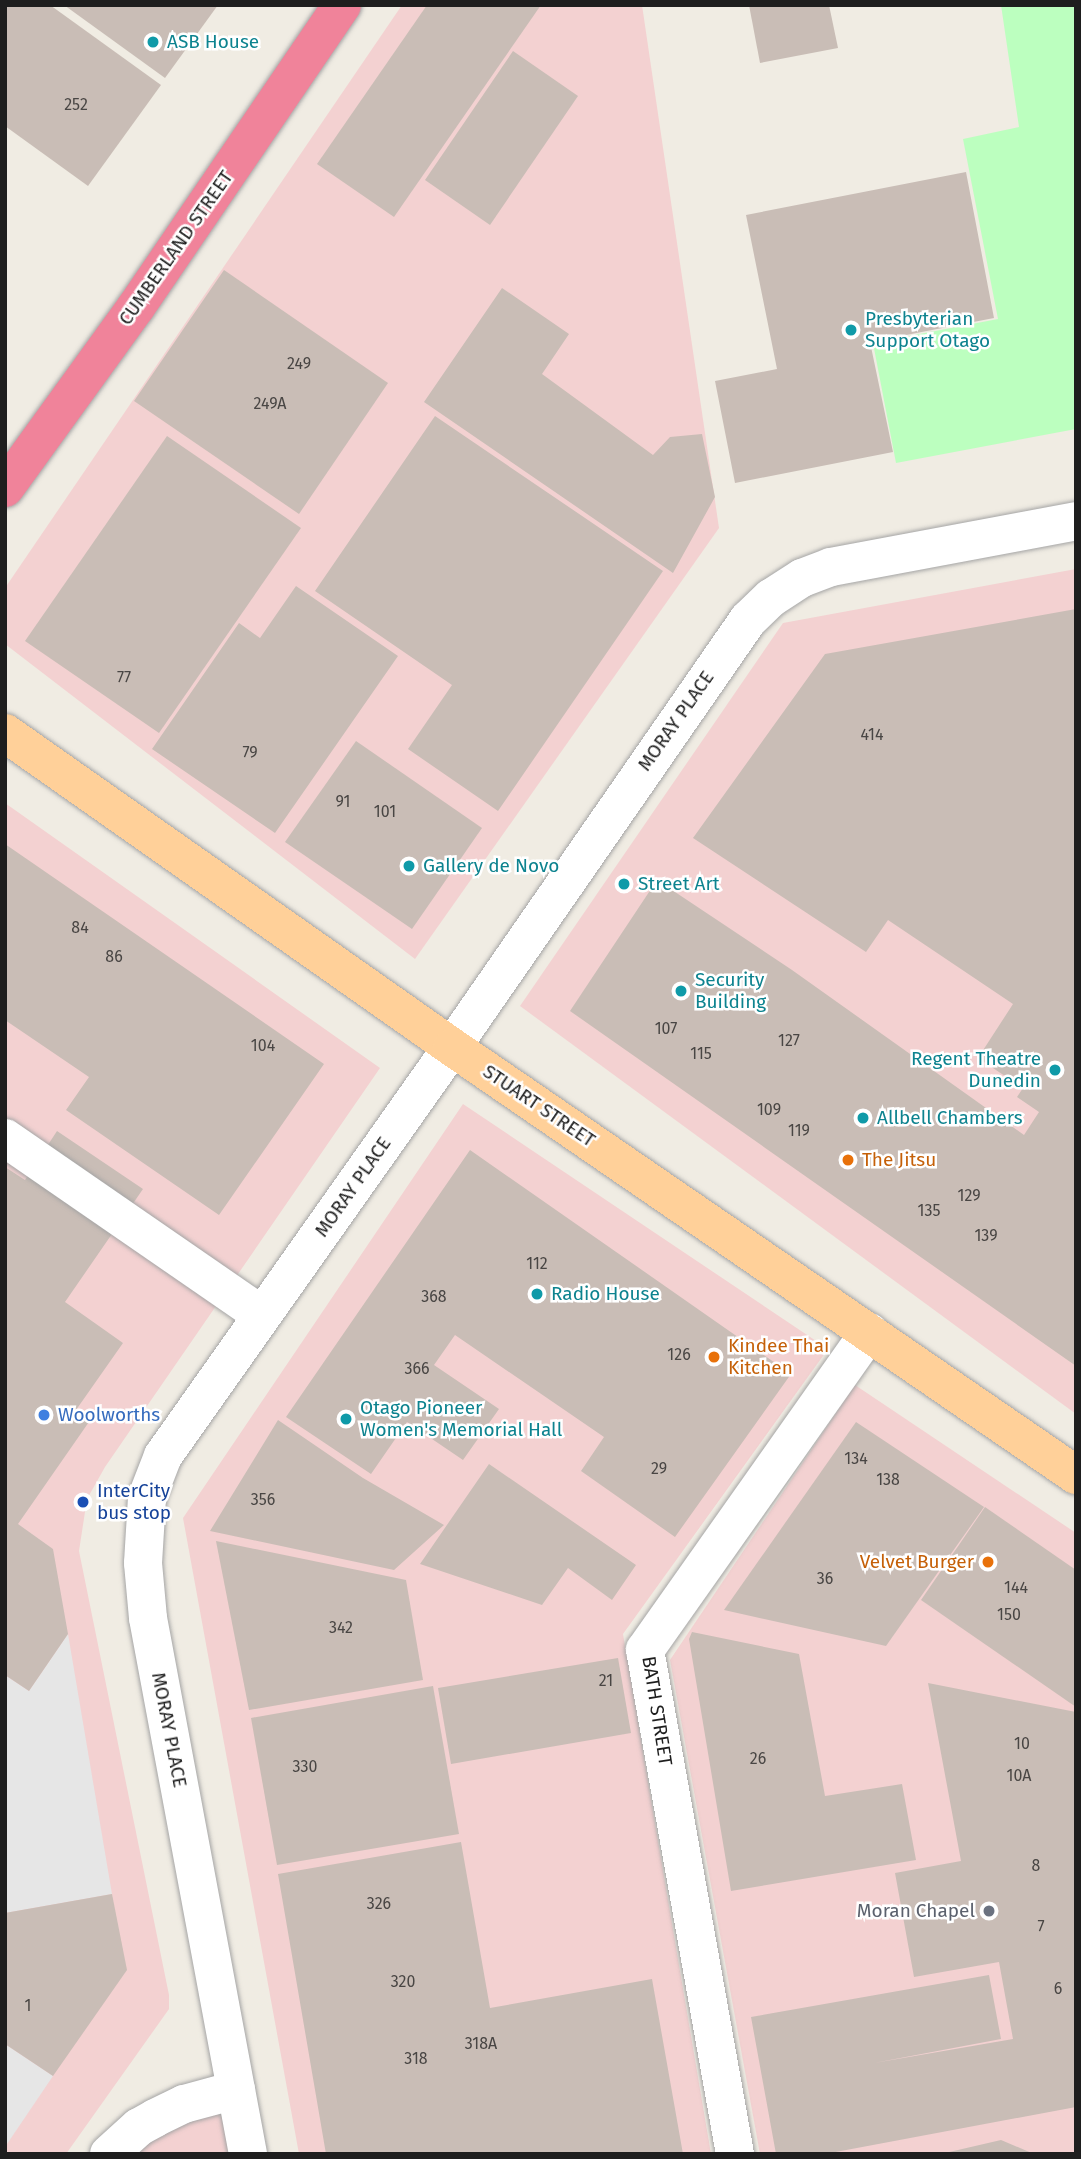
<!DOCTYPE html>
<style>
body{margin:0}
#map{position:relative;width:1081px;height:2159px;overflow:hidden;background:#f0ece3;font-family:"Fira Sans",sans-serif}
div>[style]{position:absolute}
[style*='--x']{left:calc(var(--x)*1px);top:calc(var(--y)*1px);width:calc(var(--w)*1px);rotate:calc(var(--a)*1deg)}
.commercial>*{inset:0;background:#f3d1d1}
.park>*{inset:0;background:#bcffbf}
.parking>*{inset:0;background:#e6e6e6}
.building>*{inset:0;background:#c9bdb6}
.roads{filter:drop-shadow(0 0 2px #a5a5a5) drop-shadow(0 0 2px #a5a5a5)}
.minor>*{height:38px;margin:-19px;padding:0 19px;transform-origin:19px;border-radius:19px;background:#fff}
.major>*{height:38px;margin:-19px;padding:0 19px;transform-origin:19px;border-radius:19px;background:#ffd099}
.highway>*{height:38px;margin:-19px;padding:0 19px;transform-origin:19px;border-radius:19px;background:#f0839a}
.dots>*{width:19px;height:19px;translate:-50% -50%;box-sizing:border-box;border:4px solid #fff;border-radius:50%}
span{translate:-50% -50%;white-space:nowrap;text-align:center;line-height:1.15;-webkit-text-stroke:5px #fff;paint-order:stroke}
.number-label{font-size:16px;color:#494644}
.number-label span{-webkit-text-stroke-width:0}
.culture-label{font-size:19px;color:#0d838f}
.left{translate:0 -50%;text-align:left}
.right{translate:-100% -50%;text-align:right}
.street-label{font-size:19px;color:#1e1e1e}
.food-label{font-size:19px;color:#c56008}
.shop-label{font-size:19px;color:#366cbe}
.transit-label{font-size:19px;color:#164399}
.worship-label{font-size:19px;color:#5b616d}
.frame{position:absolute;inset:0;border:7px solid #1e1e1e;pointer-events:none}
</style>
<div id="map">
<div class="commercial">
<div style="clip-path:polygon(402px 5px,642px 5px,719px 528px,415px 959px,5px 644px,5px 588px)"></div>
<div style="clip-path:polygon(1076px 569px,1076px 1414px,520px 1006px,783px 623px)"></div>
<div style="clip-path:polygon(5px 803px,380px 1068px,105px 1467px,87px 1499px,79px 1551px,169px 1995px,169px 2009px,66px 2154px,5px 2154px)"></div>
<div style="clip-path:polygon(463px 1104px,828px 1349px,623px 1634px,711px 2154px,299px 2154px,183px 1518px)"></div>
<div style="clip-path:polygon(855px 1385px,1076px 1533px,1076px 2154px,760px 2154px,670px 1660px)"></div>
<div style="clip-path:polygon(236px 2090px,248px 2154px,109px 2154px)"></div>
</div>
<div class="park">
<div style="clip-path:polygon(1001px 5px,1076px 5px,1076px 429px,896px 463px,873px 343px,998px 319px,963px 139px,1019px 127px)"></div>
</div>
<div class="parking">
<div style="clip-path:polygon(68px 1634px,112px 1894px,5px 1913px,5px 1675px,29px 1691px)"></div>
<div style="clip-path:polygon(5px 2044px,53px 2076px,5px 2147px)"></div>
</div>
<div class="building">
<div style="clip-path:polygon(5px 5px,50px 5px,161px 85px,88px 186px,5px 126px)"></div>
<div style="clip-path:polygon(64px 5px,218px 5px,165px 78px)"></div>
<div style="clip-path:polygon(427px 5px,541px 5px,394px 217px,317px 164px)"></div>
<div style="clip-path:polygon(749px 5px,829px 5px,838px 48px,760px 63px)"></div>
<div style="clip-path:polygon(513px 51px,578px 96px,490px 225px,425px 180px)"></div>
<div style="clip-path:polygon(966px 172px,994px 318px,870px 342px,893px 452px,735px 483px,715px 381px,777px 369px,746px 215px)"></div>
<div style="clip-path:polygon(224px 270px,388px 383px,299px 514px,134px 401px)"></div>
<div style="clip-path:polygon(502px 288px,569px 334px,542px 374px,653px 455px,670px 437px,702px 434px,715px 497px,673px 573px,424px 402px)"></div>
<div style="clip-path:polygon(435px 416px,663px 571px,498px 811px,408px 749px,452px 685px,315px 591px)"></div>
<div style="clip-path:polygon(167px 436px,301px 528px,159px 733px,25px 641px)"></div>
<div style="clip-path:polygon(296px 586px,398px 656px,275px 833px,152px 749px,239px 623px,260px 638px)"></div>
<div style="clip-path:polygon(1076px 609px,1076px 1366px,570px 1011px,657px 880px,792px 970px,1024px 1135px,1039px 1112px,1017px 1097px,1023px 1088px,978px 1058px,1013px 1004px,888px 920px,866px 952px,693px 838px,825px 654px)"></div>
<div style="clip-path:polygon(356px 741px,482px 828px,412px 929px,285px 842px)"></div>
<div style="clip-path:polygon(5px 844px,324px 1064px,219px 1215px,66px 1110px,89px 1077px,5px 1020px)"></div>
<div style="clip-path:polygon(57px 1131px,143px 1189px,65px 1302px,123px 1343px,76px 1410px,91px 1419px,18px 1524px,53px 1549px,68px 1634px,29px 1691px,5px 1675px,5px 1167px,25px 1180px)"></div>
<div style="clip-path:polygon(470px 1150px,791px 1374px,675px 1537px,581px 1471px,604px 1437px,455px 1335px,434px 1365px,499px 1409px,463px 1460px,407px 1422px,371px 1474px,286px 1417px)"></div>
<div style="clip-path:polygon(278px 1420px,363px 1478px,444px 1525px,394px 1570px,210px 1531px)"></div>
<div style="clip-path:polygon(856px 1422px,984px 1507px,886px 1646px,724px 1610px)"></div>
<div style="clip-path:polygon(489px 1464px,636px 1565px,612px 1600px,568px 1568px,542px 1605px,420px 1564px)"></div>
<div style="clip-path:polygon(985px 1507px,1076px 1570px,1076px 1707px,921px 1600px)"></div>
<div style="clip-path:polygon(216px 1541px,406px 1580px,423px 1680px,249px 1710px)"></div>
<div style="clip-path:polygon(692px 1632px,799px 1654px,825px 1796px,902px 1784px,916px 1860px,731px 1891px,689px 1639px)"></div>
<div style="clip-path:polygon(618px 1658px,631px 1733px,451px 1764px,438px 1688px)"></div>
<div style="clip-path:polygon(928px 1683px,1076px 1712px,1076px 2107px,825px 2154px,776px 2154px,751px 2017px,989px 1975px,1001px 2039px,874px 2063px,1013px 2039px,999px 1962px,914px 1977px,895px 1873px,961px 1861px)"></div>
<div style="clip-path:polygon(433px 1686px,459px 1834px,277px 1865px,251px 1718px)"></div>
<div style="clip-path:polygon(461px 1842px,490px 2008px,652px 1979px,683px 2154px,326px 2154px,278px 1874px)"></div>
<div style="clip-path:polygon(112px 1894px,127px 1970px,53px 2076px,5px 2044px,5px 1913px)"></div>
<div style="clip-path:polygon(1001px 2140px,1034px 2154px,945px 2154px,945px 2153px)"></div>
</div>
<div class="roads">
<div class="minor">
<div style="--x:5;--y:1138;--w:312;--a:34.6"></div>
<div style="--x:109;--y:2154;--w:40;--a:-42"></div>
<div style="--x:139;--y:2127;--w:18;--a:-29"></div>
<div style="--x:155;--y:2118;--w:32;--a:-26"></div>
<div style="--x:184;--y:2104;--w:54;--a:-15.1"></div>
<div style="--x:248;--y:2154;--w:545;--a:-100.57"></div>
<div style="--x:148;--y:1618;--w:55;--a:-95.2"></div>
<div style="--x:143;--y:1563;--w:66;--a:-86.5"></div>
<div style="--x:147;--y:1497;--w:44;--a:-68.7"></div>
<div style="--x:163;--y:1456;--w:501;--a:-54.75"></div>
<div style="--x:452;--y:1047;--w:520;--a:-55.27"></div>
<div style="--x:748;--y:620;--w:32;--a:-44"></div>
<div style="--x:771;--y:598;--w:37;--a:-33"></div>
<div style="--x:802;--y:578;--w:31;--a:-21"></div>
<div style="--x:831;--y:567;--w:249;--a:-10.6"></div>
<div style="--x:735;--y:2154;--w:512;--a:-100.12"></div>
<div style="--x:645;--y:1650;--w:389;--a:-54.8"></div>
</div>
<div class="major">
<div style="--x:5;--y:733;--w:546;--a:35.09"></div>
<div style="--x:452;--y:1047;--w:757;--a:34.45"></div>
</div>
<div class="highway">
<div style="--x:5;--y:488;--w:223;--a:-54.1"></div>
<div style="--x:136;--y:307;--w:366;--a:-55.7"></div>
</div>
</div>
<div class="dots">
<div style="left:153px;top:42px;background:#0f9aa8"></div>
<div style="left:851px;top:330px;background:#0f9aa8"></div>
<div style="left:409px;top:866px;background:#0f9aa8"></div>
<div style="left:624px;top:884px;background:#0f9aa8"></div>
<div style="left:681px;top:991px;background:#0f9aa8"></div>
<div style="left:1055px;top:1070px;background:#0f9aa8"></div>
<div style="left:863px;top:1118px;background:#0f9aa8"></div>
<div style="left:848px;top:1160px;background:#e8710a"></div>
<div style="left:537px;top:1294px;background:#0f9aa8"></div>
<div style="left:714px;top:1357px;background:#e8710a"></div>
<div style="left:44px;top:1415px;background:#3f7fe0"></div>
<div style="left:346px;top:1419px;background:#0f9aa8"></div>
<div style="left:83px;top:1502px;background:#1a4fb4"></div>
<div style="left:988px;top:1562px;background:#e8710a"></div>
<div style="left:989px;top:1911px;background:#6b7280"></div>
</div>
<div class="number-label">
<span style="left:76px;top:105px">252</span>
<span style="left:299px;top:364px">249</span>
<span style="left:270px;top:404px">249A</span>
<span style="left:124px;top:678px">77</span>
<span style="left:872px;top:735px">414</span>
<span style="left:250px;top:753px">79</span>
<span style="left:343px;top:802px">91</span>
<span style="left:385px;top:812px">101</span>
<span style="left:80px;top:928px">84</span>
<span style="left:114px;top:957px">86</span>
<span style="left:666px;top:1029px">107</span>
<span style="left:789px;top:1041px">127</span>
<span style="left:263px;top:1046px">104</span>
<span style="left:701px;top:1054px">115</span>
<span style="left:769px;top:1110px">109</span>
<span style="left:799px;top:1131px">119</span>
<span style="left:969px;top:1196px">129</span>
<span style="left:929px;top:1211px">135</span>
<span style="left:986px;top:1236px">139</span>
<span style="left:537px;top:1264px">112</span>
<span style="left:434px;top:1297px">368</span>
<span style="left:679px;top:1355px">126</span>
<span style="left:417px;top:1369px">366</span>
<span style="left:856px;top:1459px">134</span>
<span style="left:659px;top:1469px">29</span>
<span style="left:888px;top:1480px">138</span>
<span style="left:263px;top:1500px">356</span>
<span style="left:825px;top:1579px">36</span>
<span style="left:1016px;top:1588px">144</span>
<span style="left:1009px;top:1615px">150</span>
<span style="left:341px;top:1628px">342</span>
<span style="left:606px;top:1681px">21</span>
<span style="left:1022px;top:1744px">10</span>
<span style="left:758px;top:1759px">26</span>
<span style="left:305px;top:1767px">330</span>
<span style="left:1019px;top:1776px">10A</span>
<span style="left:1036px;top:1866px">8</span>
<span style="left:379px;top:1904px">326</span>
<span style="left:1041px;top:1927px">7</span>
<span style="left:403px;top:1982px">320</span>
<span style="left:1058px;top:1989px">6</span>
<span style="left:28px;top:2006px">1</span>
<span style="left:481px;top:2044px">318A</span>
<span style="left:416px;top:2059px">318</span>
</div>
<div class="culture-label">
<span class="left" style="left:167px;top:42px">ASB House</span>
<span class="left" style="left:865px;top:330px">Presbyterian<br>Support Otago</span>
<span class="left" style="left:423px;top:866px">Gallery de Novo</span>
<span class="left" style="left:638px;top:884px">Street Art</span>
<span class="left" style="left:695px;top:991px">Security<br>Building</span>
<span class="right" style="left:1041px;top:1070px">Regent Theatre<br>Dunedin</span>
<span class="left" style="left:877px;top:1118px">Allbell Chambers</span>
<span class="left" style="left:551px;top:1294px">Radio House</span>
<span class="left" style="left:360px;top:1419px">Otago Pioneer<br>Women's Memorial Hall</span>
</div>
<div class="street-label">
<span style="left:176px;top:248px;rotate:-55deg">CUMBERLAND STREET</span>
<span style="left:676px;top:721px;rotate:-55deg">MORAY PLACE</span>
<span style="left:539px;top:1106px;rotate:34deg">STUART STREET</span>
<span style="left:353px;top:1187px;rotate:-55deg">MORAY PLACE</span>
<span style="left:657px;top:1711px;rotate:81deg">BATH STREET</span>
<span style="left:169px;top:1730px;rotate:79deg">MORAY PLACE</span>
</div>
<div class="food-label">
<span class="left" style="left:862px;top:1160px">The Jitsu</span>
<span class="left" style="left:728px;top:1357px">Kindee Thai<br>Kitchen</span>
<span class="right" style="left:974px;top:1562px">Velvet Burger</span>
</div>
<div class="shop-label">
<span class="left" style="left:58px;top:1415px">Woolworths</span>
</div>
<div class="transit-label">
<span class="left" style="left:97px;top:1502px">InterCity<br>bus stop</span>
</div>
<div class="worship-label">
<span class="right" style="left:975px;top:1911px">Moran Chapel</span>
</div>
<div class="frame"></div>
</div>
